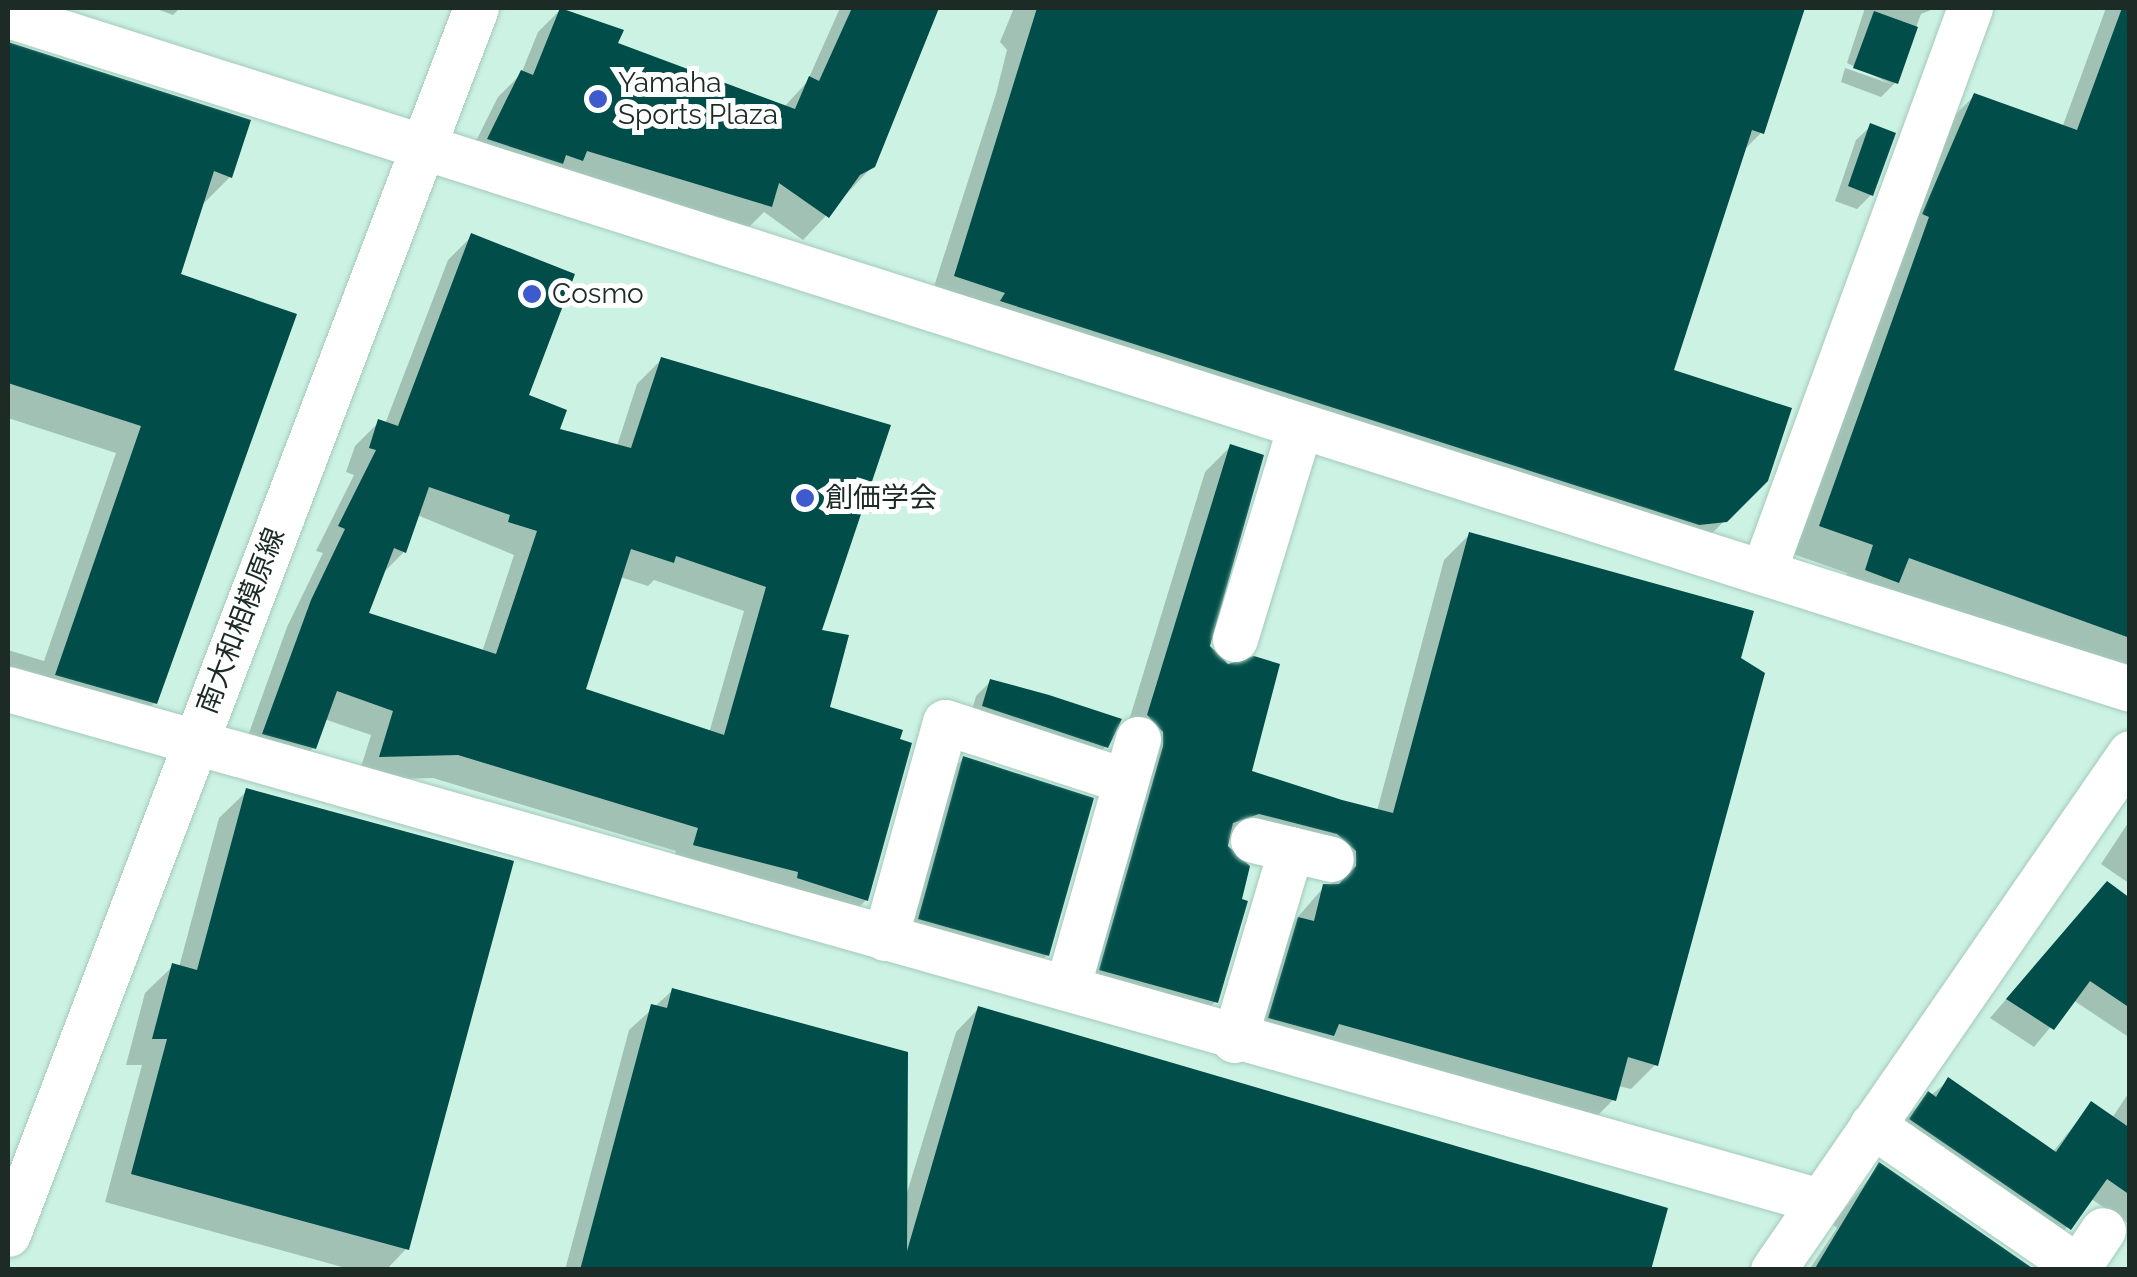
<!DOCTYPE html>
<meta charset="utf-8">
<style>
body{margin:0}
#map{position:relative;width:2137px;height:1277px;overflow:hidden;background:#cbf2e3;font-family:Raleway,"Noto Sans JP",sans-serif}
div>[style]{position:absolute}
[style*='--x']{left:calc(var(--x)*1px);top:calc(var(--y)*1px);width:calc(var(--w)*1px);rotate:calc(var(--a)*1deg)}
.shadow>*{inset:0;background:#0003}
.building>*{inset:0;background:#004d4a}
.roads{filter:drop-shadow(0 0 2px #a4c9bb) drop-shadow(0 0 2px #a4c9bb)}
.minor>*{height:45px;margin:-22.5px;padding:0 22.5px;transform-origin:22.5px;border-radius:22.5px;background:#fff}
.dots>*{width:28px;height:28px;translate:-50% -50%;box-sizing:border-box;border:5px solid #fff;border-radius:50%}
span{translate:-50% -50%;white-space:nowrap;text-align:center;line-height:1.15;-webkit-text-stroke:10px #fff;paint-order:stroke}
.poi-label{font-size:28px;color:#1c2b25}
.left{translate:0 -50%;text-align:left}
.street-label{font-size:28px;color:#1c2b25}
.frame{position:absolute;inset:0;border:10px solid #1c2b25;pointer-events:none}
</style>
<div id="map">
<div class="shadow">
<div style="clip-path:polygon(154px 8px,180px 8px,173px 15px)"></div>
<div style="clip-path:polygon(562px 8px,620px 31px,615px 44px,784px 107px,807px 82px,840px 8px,936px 8px,873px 166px,803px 240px,764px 212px,746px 230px,465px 163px,498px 97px,521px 74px,538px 32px)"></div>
<div style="clip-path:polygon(1014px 8px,1803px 8px,1762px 132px,1743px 151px,1671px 372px,1766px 480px,1698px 547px,929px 302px,996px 94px,1007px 50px,1000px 42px)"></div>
<div style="clip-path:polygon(1865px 8px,1936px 8px,1921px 14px,1895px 83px,1881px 97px,1841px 82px,1845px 68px,1891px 84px,1847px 63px)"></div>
<div style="clip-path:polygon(2106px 8px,2130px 8px,2130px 695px,2092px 661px,1890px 589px,1869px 610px,1838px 598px,1847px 573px,1793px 554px,1946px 124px,1974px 96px,2062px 128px)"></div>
<div style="clip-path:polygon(8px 42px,248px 121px,230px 177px,203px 204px,178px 275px,155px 702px,128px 730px,8px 696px,8px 650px,44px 661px,116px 453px,8px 418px)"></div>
<div style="clip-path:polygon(1871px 126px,1871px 195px,1857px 209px,1835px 201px,1856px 140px)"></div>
<div style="clip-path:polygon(evenodd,472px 236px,525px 396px,556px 430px,617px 446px,637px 384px,661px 360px,819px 632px,827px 709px,866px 900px,842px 924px,671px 869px,676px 851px,433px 778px,357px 780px,371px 735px,324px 719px,314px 747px,290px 772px,240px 758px,287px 627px,323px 553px,316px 551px,354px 475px,346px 472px,355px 446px,379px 422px,385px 424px,448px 260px,472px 236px,417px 515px,514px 555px,482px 652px,366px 615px,381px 575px,404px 552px,417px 515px,472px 236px,620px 577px,648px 586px,654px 580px,744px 611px,709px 733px,583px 691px,620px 577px)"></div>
<div style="clip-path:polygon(1230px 447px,1207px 647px,1249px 773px,1377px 811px,1444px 560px,1469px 535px,1656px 1064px,1631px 1089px,1618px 1086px,1614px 1099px,1589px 1124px,1245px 1043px,1274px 944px,1324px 887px,1332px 886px,1332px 876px,1233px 838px,1227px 840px,1215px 1002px,1190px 1027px,1076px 995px,1123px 740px,1205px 472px)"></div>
<div style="clip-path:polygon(990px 682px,1106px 746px,1092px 761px,969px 721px,976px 696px)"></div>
<div style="clip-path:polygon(964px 758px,1047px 955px,1033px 968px,906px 932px,950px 772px)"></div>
<div style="clip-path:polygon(247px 791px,406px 1249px,386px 1270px,353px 1270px,105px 1202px,142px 1065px,126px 1065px,145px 993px,173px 966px,179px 967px,219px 818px)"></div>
<div style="clip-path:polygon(2130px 820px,2130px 884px,2101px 864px)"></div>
<div style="clip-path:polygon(2130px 899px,2130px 1038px,2073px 1000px,2034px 1047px,1990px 1018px,2089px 903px)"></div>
<div style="clip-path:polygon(673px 990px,906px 1196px,956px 1032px,979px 1008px,1648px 1270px,565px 1270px,629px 1030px)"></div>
<div style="clip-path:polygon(1948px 1081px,2052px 1153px,2091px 1104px,2112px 1118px,2130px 1091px,2130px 1225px,2090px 1198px,2051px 1247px,1893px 1138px,1911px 1112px)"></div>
<div style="clip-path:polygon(1880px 1165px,2031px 1270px,1809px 1270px,1837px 1228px,1832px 1224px)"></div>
</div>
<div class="building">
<div style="clip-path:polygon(560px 8px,624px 30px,618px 43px,795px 109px,809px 76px,819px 81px,852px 8px,939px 8px,875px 167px,860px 175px,829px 218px,779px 183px,772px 207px,587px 151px,583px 161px,566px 155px,563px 164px,487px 139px,521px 70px,533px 75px)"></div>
<div style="clip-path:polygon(1037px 8px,1805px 8px,1764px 134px,1752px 130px,1674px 370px,1792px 408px,1768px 481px,1727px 522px,1699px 525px,1000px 301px,1005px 293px,954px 276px)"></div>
<div style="clip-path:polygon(2122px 8px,2130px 8px,2130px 638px,1909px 558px,1899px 583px,1865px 570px,1873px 545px,1819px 526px,1929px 217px,1922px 214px,1974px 93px,2077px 130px)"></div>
<div style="clip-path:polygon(1874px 11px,1918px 27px,1898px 84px,1853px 68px)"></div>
<div style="clip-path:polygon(8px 42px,251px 120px,232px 178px,214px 171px,181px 274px,297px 314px,157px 704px,55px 675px,141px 426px,8px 383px)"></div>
<div style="clip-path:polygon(1870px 123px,1896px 133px,1873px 196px,1848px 186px)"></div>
<div style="clip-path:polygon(evenodd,471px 233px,575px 274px,529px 395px,567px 410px,560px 429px,631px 448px,661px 357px,891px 425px,822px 630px,849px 635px,830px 707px,903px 730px,900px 739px,912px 743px,868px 901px,797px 878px,798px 872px,693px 845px,698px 828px,458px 755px,379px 757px,393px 711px,337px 691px,316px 749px,262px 734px,311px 600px,345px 529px,338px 526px,376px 450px,369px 448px,378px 419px,398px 426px,471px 233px,429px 487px,510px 515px,508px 522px,537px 531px,496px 654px,369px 613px,394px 548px,406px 553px,429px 487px,471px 233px,631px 549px,674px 563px,676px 556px,766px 587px,724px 735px,586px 689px,631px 549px)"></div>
<div style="clip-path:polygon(1230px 444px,1264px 455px,1210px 646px,1228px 664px,1254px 656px,1280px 664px,1252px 771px,1342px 800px,1393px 813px,1469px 532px,1754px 611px,1741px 658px,1765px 673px,1658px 1066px,1628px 1057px,1616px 1101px,1339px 1024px,1334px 1036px,1268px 1018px,1298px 917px,1314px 921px,1323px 884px,1339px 884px,1356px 866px,1356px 851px,1337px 834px,1259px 814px,1233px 823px,1228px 846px,1250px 866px,1242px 899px,1248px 901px,1218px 1003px,1099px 970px,1163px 746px,1163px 732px,1147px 715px)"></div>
<div style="clip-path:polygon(990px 679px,1049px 695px,1122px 719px,1108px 748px,982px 706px)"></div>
<div style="clip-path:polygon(963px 756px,1094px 798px,1049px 956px,918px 919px)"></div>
<div style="clip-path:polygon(246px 788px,514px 861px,409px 1250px,131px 1174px,167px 1039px,152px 1039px,172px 963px,197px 970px)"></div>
<div style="clip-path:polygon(2107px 881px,2130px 898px,2130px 1008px,2090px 981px,2054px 1030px,2006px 999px)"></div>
<div style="clip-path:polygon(672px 988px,908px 1052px,907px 1251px,978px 1006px,1668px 1208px,1651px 1270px,580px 1270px,651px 1004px,667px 1008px)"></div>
<div style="clip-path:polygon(1948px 1077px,2056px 1152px,2091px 1101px,2130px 1128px,2130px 1195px,2107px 1179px,2071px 1230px,1909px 1119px,1928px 1091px,1936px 1097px)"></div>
<div style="clip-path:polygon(1879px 1162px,2035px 1270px,1814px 1270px)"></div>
</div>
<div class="roads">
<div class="minor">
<div style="--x:8;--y:15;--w:2226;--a:17.62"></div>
<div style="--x:1763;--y:572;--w:601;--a:-69.85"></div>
<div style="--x:1235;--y:639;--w:222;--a:-73"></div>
<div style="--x:8;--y:689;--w:1883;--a:15.78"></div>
<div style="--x:1253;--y:840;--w:80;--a:13.7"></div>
<div style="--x:885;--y:938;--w:224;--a:-74.5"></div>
<div style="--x:945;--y:722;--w:189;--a:18.1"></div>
<div style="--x:1067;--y:988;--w:259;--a:-74.1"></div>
<div style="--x:1234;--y:1040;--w:199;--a:-73.4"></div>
<div style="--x:1872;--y:1125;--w:250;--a:34.6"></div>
<div style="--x:8;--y:1234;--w:1312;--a:-69.11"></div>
<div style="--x:1773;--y:1270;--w:628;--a:-55.37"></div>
<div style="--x:2076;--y:1270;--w:48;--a:-56"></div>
</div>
</div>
<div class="dots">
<div style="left:598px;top:99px;background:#3e5bcd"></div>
<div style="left:532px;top:294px;background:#3e5bcd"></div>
<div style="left:805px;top:498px;background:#3e5bcd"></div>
</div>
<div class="poi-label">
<span class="left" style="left:618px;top:99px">Yamaha<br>Sports Plaza</span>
<span class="left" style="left:552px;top:294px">Cosmo</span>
<span class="left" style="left:825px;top:498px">創価学会</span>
</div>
<div class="street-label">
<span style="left:241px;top:621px;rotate:-69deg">南大和相模原線</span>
</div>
<div class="frame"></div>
</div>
